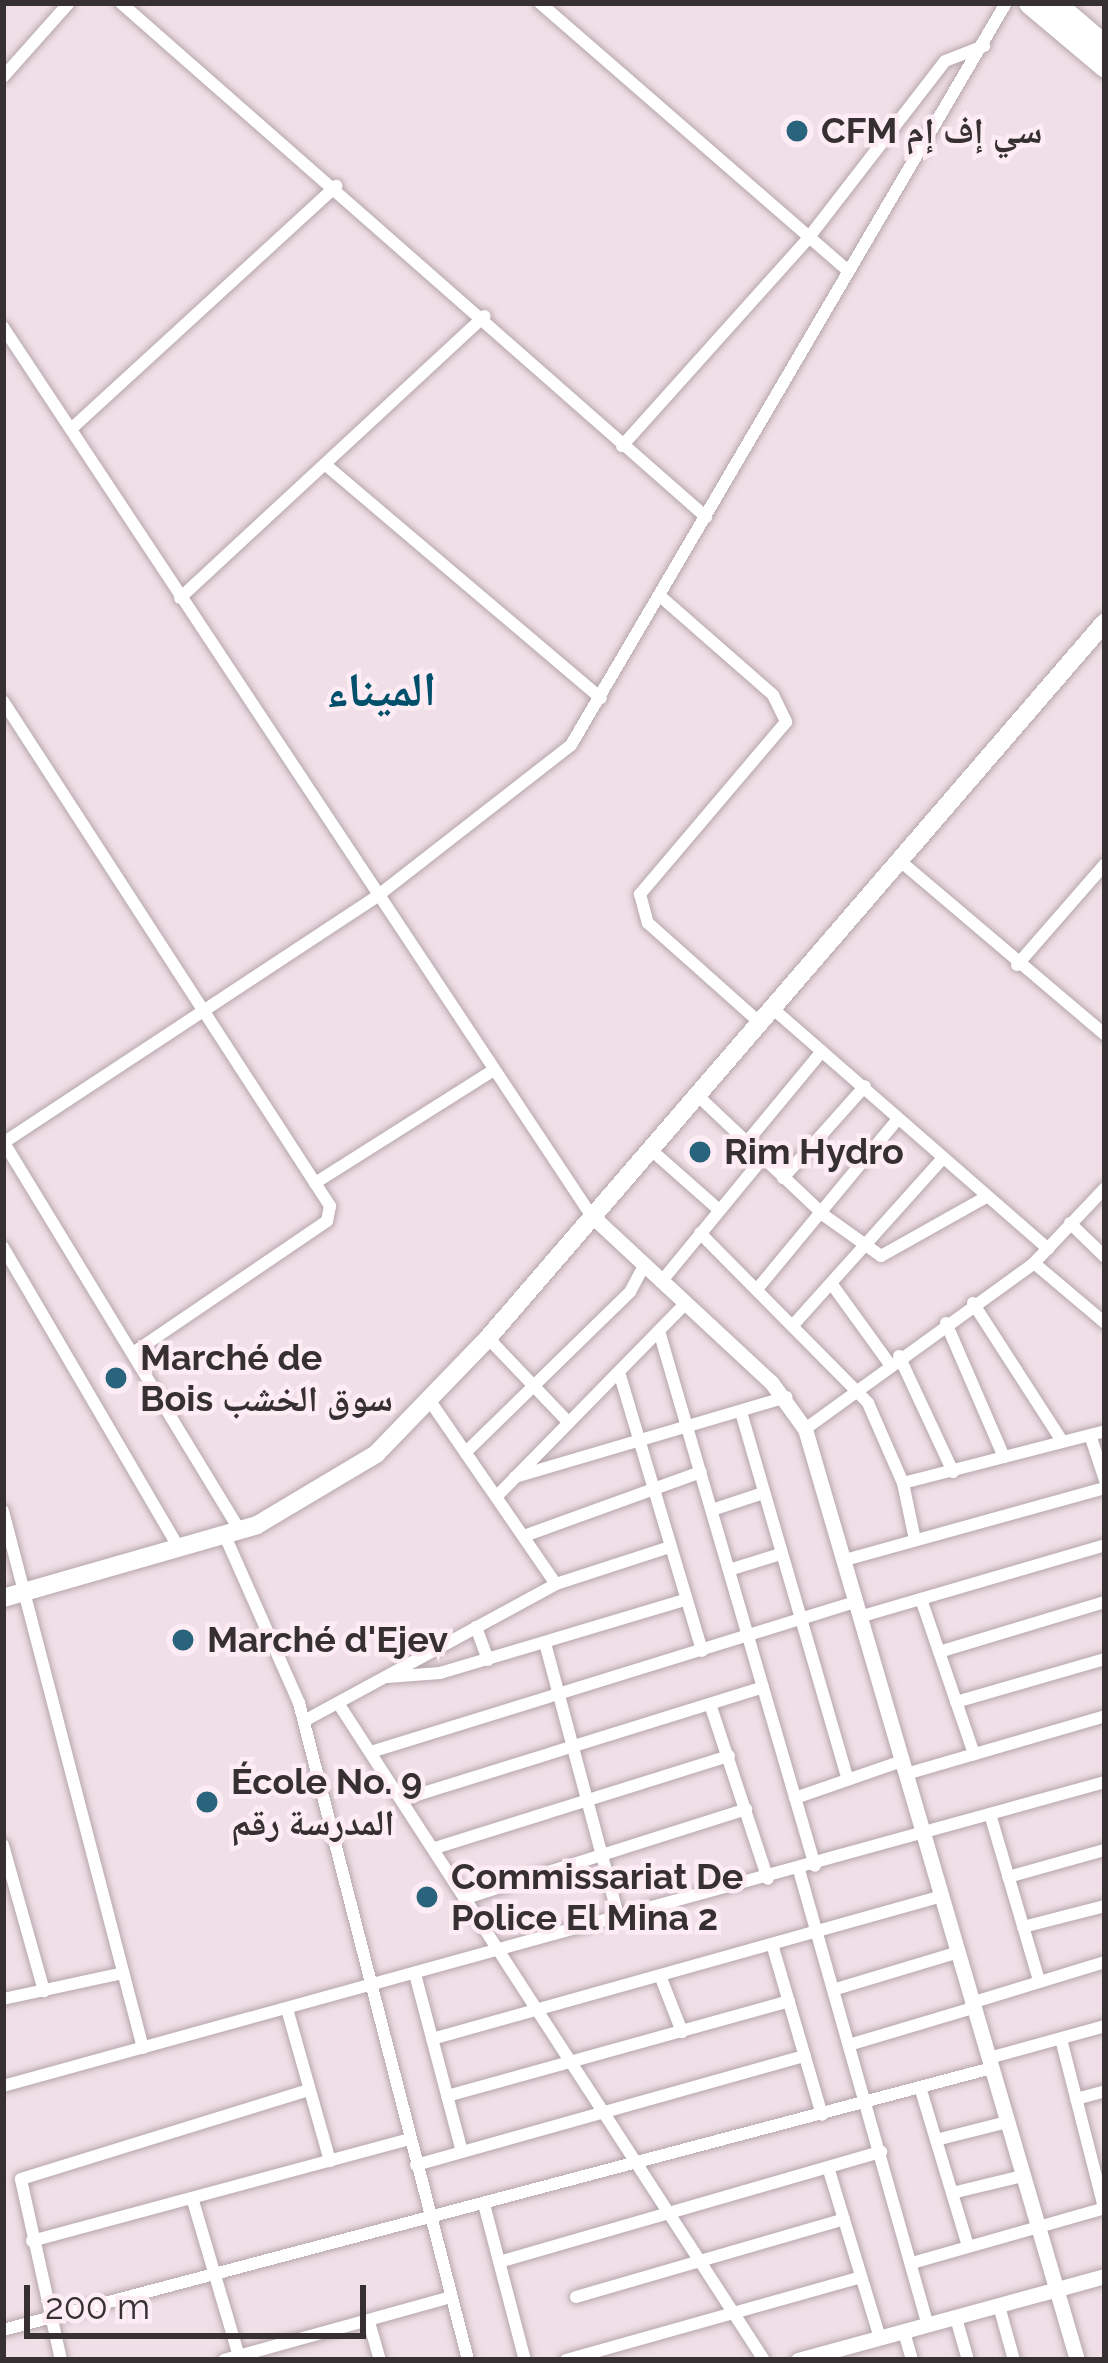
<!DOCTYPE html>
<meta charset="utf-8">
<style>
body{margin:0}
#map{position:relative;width:1108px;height:2363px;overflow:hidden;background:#f0dfe6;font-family:Raleway,"Noto Naskh Arabic",sans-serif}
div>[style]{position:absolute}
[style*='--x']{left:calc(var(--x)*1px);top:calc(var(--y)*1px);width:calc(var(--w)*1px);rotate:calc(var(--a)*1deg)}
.roads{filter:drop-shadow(0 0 3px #b6a6ad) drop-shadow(0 0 3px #b6a6ad)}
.minor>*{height:12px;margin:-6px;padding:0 6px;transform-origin:6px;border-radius:6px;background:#fff}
.tertiary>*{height:15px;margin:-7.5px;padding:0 7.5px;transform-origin:7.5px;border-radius:7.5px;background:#fff}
.secondary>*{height:18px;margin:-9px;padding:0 9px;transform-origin:9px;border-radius:9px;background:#fff}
.trunk>*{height:21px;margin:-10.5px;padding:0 10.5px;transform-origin:10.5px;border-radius:10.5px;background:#fff}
.dots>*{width:33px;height:33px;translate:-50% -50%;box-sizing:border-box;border:6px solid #fdecf3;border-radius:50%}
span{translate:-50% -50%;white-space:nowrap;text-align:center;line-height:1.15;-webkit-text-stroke:9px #fdecf3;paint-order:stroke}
.poi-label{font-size:36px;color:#363033;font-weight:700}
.left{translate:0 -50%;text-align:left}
.district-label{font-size:48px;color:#00506b;font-weight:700}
.frame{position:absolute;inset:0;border:6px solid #363033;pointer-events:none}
.scale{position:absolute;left:24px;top:2285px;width:342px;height:54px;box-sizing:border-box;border:6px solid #363033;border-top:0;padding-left:15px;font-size:36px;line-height:42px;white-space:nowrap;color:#363033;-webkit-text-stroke:9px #fdecf3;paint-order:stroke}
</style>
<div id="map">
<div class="roads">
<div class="minor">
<div style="--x:121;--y:3;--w:779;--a:41.3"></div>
<div style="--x:540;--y:3;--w:408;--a:41"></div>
<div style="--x:3;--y:77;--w:99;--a:-48.3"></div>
<div style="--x:3;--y:327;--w:1065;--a:56.49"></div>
<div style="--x:71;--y:429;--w:360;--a:-42.5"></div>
<div style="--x:622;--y:446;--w:275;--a:-48.1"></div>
<div style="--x:806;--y:241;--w:227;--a:-52.3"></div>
<div style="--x:945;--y:61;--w:42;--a:-21"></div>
<div style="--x:327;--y:466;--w:359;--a:40.3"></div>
<div style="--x:660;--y:596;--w:150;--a:41.2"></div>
<div style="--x:773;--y:695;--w:30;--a:64"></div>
<div style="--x:786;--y:722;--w:226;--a:130.3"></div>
<div style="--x:640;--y:894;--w:30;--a:75"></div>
<div style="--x:648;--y:923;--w:149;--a:41.7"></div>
<div style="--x:180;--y:598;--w:415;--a:-42.8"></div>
<div style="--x:3;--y:701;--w:602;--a:57.08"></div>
<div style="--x:330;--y:1206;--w:15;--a:101"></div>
<div style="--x:327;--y:1221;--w:235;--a:145.8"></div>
<div style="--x:899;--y:860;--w:270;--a:40.3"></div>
<div style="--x:1017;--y:965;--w:134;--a:-48.9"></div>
<div style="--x:771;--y:1007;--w:368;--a:41.1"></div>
<div style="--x:696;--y:1094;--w:178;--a:43.4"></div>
<div style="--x:825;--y:1216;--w:69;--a:35.5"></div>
<div style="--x:881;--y:1256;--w:120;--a:-29.3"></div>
<div style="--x:3;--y:1141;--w:456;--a:58.7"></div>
<div style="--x:3;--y:1143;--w:447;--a:-33.4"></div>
<div style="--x:376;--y:897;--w:247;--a:-37.9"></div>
<div style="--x:571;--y:745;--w:860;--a:-59.62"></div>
<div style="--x:746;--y:1143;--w:119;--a:-50.4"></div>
<div style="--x:649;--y:1148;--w:94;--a:41.5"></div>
<div style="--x:783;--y:1178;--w:123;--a:-48.3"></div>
<div style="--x:315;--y:1183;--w:209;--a:-32.3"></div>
<div style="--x:1070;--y:1223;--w:49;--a:44.2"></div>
<div style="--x:700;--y:1233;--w:239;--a:45.3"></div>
<div style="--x:868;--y:1403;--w:87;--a:66.4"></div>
<div style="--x:903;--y:1483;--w:58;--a:78.1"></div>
<div style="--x:3;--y:1247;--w:349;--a:59.7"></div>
<div style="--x:1034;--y:1263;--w:93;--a:40.2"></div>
<div style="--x:661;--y:1282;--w:159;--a:-50.6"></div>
<div style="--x:831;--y:1283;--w:99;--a:54.1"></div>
<div style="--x:758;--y:1288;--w:219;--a:-50.4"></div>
<div style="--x:973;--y:1303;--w:164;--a:57.2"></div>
<div style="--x:795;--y:1323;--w:220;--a:-48.1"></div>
<div style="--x:946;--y:1323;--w:146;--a:66.6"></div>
<div style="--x:659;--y:1331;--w:557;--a:73.74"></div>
<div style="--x:488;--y:1338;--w:117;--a:46.4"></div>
<div style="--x:899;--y:1356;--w:128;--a:65"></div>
<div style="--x:619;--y:1372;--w:291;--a:73.4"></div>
<div style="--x:430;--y:1401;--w:222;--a:55.5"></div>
<div style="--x:741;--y:1412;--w:383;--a:73.8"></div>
<div style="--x:805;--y:1429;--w:283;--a:-35.9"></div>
<div style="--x:1034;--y:1263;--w:103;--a:-46.6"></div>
<div style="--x:1090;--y:1435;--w:47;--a:71.6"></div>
<div style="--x:467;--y:1451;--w:228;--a:-44.3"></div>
<div style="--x:630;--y:1292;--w:30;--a:-62"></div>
<div style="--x:515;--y:1477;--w:283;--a:-16.4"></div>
<div style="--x:903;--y:1483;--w:209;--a:-14.4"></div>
<div style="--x:497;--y:1496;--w:269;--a:-45.6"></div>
<div style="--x:712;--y:1510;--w:54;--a:-18.4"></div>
<div style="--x:3;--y:1511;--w:555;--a:75.39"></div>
<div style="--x:225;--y:1536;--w:183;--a:66.1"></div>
<div style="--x:299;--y:1703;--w:678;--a:75.57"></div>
<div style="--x:524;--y:1536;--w:188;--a:-19.9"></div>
<div style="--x:845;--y:1560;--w:270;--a:-15.5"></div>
<div style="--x:729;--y:1570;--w:53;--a:-17.4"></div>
<div style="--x:921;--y:1599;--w:164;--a:71.1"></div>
<div style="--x:859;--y:1617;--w:256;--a:-16.3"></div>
<div style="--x:476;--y:1627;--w:35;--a:70"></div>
<div style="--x:545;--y:1643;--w:286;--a:75"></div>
<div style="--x:939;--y:1652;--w:173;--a:-16.8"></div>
<div style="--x:387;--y:1677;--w:53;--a:-4.3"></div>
<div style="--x:440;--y:1673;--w:256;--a:-16.6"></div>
<div style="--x:956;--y:1702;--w:155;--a:-16.1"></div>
<div style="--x:338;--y:1703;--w:783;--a:57.04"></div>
<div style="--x:710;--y:1704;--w:184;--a:71.7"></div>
<div style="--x:304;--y:1721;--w:287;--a:-28.5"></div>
<div style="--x:556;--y:1584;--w:120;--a:-18"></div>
<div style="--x:374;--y:1751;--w:504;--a:-17.21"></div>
<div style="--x:906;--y:1774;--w:207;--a:-16.2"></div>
<div style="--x:795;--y:1798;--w:113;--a:-19.1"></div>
<div style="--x:404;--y:1799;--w:376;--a:-17.3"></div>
<div style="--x:990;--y:1814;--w:174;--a:73.6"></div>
<div style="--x:3;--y:1845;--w:152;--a:74.3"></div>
<div style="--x:435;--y:1848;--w:308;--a:-17.4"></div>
<div style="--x:799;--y:1870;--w:474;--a:74.2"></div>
<div style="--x:1008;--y:1877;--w:101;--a:-15.6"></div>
<div style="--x:466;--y:1898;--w:294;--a:-17.6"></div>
<div style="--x:1023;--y:1927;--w:85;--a:-14.4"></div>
<div style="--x:772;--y:1944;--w:178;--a:73.7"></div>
<div style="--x:415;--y:1974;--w:184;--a:75.2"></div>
<div style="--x:661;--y:1978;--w:58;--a:68.7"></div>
<div style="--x:836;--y:1989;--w:124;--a:-16.8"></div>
<div style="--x:3;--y:1999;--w:123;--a:-12.2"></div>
<div style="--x:971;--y:2003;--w:140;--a:-17"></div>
<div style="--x:287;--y:2009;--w:158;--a:74.2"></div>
<div style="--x:432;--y:2039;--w:527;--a:-15.65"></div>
<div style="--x:1061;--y:2039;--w:174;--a:75.7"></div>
<div style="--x:852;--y:2044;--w:126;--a:-16.6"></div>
<div style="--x:989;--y:2058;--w:120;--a:-15.4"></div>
<div style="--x:3;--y:2086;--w:1143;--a:-15.42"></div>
<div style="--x:920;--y:2087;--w:166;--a:73.2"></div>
<div style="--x:447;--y:2096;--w:355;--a:-15.5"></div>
<div style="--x:1076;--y:2099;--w:30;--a:-15"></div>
<div style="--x:936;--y:2140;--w:73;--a:-14.2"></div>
<div style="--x:416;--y:2165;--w:404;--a:-15.7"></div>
<div style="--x:828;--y:2167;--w:179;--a:73.1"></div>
<div style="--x:952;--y:2193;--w:73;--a:-13.5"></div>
<div style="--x:193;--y:2201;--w:162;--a:73.5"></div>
<div style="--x:485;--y:2208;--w:157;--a:75.3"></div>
<div style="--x:32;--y:2241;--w:391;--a:-15.1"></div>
<div style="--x:499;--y:2262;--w:398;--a:-16.1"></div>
<div style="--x:912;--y:2263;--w:201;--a:-15.9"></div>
<div style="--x:576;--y:2297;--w:279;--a:-16.2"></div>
<div style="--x:999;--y:2306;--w:56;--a:74.5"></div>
<div style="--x:956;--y:2318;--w:44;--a:74.1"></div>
<div style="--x:369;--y:2322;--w:40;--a:74"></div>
<div style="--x:3;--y:2330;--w:1023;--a:-14.84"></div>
<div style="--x:904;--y:2332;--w:29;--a:74"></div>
<div style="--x:61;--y:2360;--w:185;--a:-102.5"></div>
<div style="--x:21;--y:2179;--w:301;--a:-17.2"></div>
<div style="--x:224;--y:2360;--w:236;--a:-15.5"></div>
<div style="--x:566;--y:2360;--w:306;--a:-15.7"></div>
</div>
<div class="tertiary">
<div style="--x:591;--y:1215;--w:246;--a:42.9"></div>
<div style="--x:771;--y:1382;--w:58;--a:54.1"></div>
<div style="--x:805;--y:1429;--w:970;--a:73.71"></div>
<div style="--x:798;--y:2360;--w:318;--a:-15.3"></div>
</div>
<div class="secondary">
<div style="--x:3;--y:1598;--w:264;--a:-16"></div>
<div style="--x:257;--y:1525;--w:139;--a:-30.8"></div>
<div style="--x:376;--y:1454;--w:161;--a:-46"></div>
<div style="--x:488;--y:1338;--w:945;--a:-49.25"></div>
</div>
<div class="trunk">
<div style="--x:1029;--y:3;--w:99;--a:40.1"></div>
<div style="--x:1055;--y:3;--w:66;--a:40.7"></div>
</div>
</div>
<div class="dots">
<div style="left:797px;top:131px;background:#29637c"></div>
<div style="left:700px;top:1152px;background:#29637c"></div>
<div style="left:116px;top:1378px;background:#29637c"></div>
<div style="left:183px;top:1640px;background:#29637c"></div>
<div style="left:207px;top:1802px;background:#29637c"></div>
<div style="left:427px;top:1897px;background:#29637c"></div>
</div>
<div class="poi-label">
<span class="left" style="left:821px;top:131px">CFM سي إف إم</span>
<span class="left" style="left:724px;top:1152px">Rim Hydro</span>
<span class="left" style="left:140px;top:1378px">Marché de<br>Bois سوق الخشب</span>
<span class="left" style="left:207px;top:1640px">Marché d'Ejev</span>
<span class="left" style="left:231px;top:1802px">École No. 9<br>المدرسة رقم</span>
<span class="left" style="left:451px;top:1897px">Commissariat De<br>Police El Mina 2</span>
</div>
<div class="district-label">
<span style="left:381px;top:690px">الميناء</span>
</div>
<div class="frame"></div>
<div class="scale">200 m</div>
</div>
